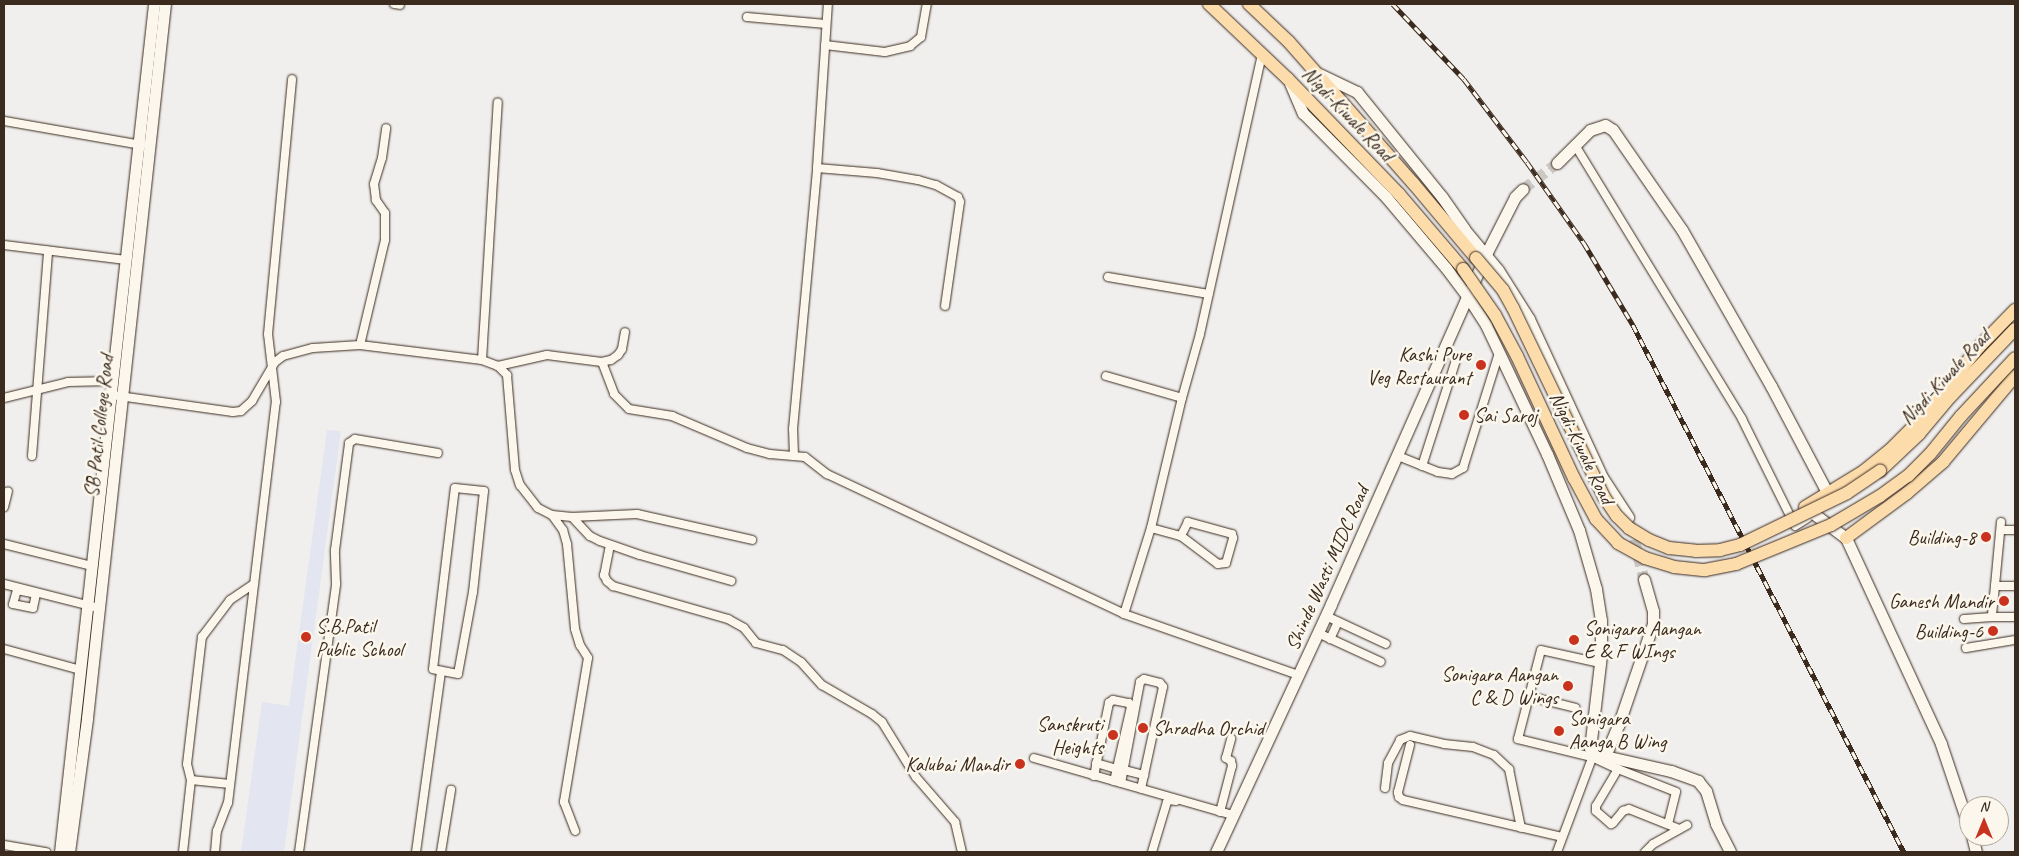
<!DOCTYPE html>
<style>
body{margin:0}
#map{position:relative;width:2019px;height:856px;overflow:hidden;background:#f0efee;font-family:Caveat,sans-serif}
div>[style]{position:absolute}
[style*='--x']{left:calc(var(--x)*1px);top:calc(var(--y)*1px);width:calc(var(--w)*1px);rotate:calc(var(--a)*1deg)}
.built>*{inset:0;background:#e3e5f1}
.secondary-tunnel>*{height:11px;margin-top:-5.5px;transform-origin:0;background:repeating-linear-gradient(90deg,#ccc8c4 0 11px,transparent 0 16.5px)}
.roads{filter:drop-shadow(0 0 1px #3b2a1e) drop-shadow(0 0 1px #3b2a1e)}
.street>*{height:8px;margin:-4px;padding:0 4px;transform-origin:4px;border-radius:4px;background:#fbf7ec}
.secondary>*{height:11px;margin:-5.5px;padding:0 5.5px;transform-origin:5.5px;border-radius:5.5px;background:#fbf7ec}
.primary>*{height:12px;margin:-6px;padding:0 6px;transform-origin:6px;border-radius:6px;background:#fddcac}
.rail>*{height:4.5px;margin-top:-2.25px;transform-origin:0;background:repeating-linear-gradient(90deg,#fbf7ec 0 8px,#3b2a1e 0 16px);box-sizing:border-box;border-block:1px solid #3b2a1e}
.bridges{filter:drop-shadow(0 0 1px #3b2a1e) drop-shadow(0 0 1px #3b2a1e)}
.primary-bridge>*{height:12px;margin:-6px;padding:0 6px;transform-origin:6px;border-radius:6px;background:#fddcac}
.dots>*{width:14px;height:14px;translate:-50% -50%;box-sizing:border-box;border:2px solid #fbf7ec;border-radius:50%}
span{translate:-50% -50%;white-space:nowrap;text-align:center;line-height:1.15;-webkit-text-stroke:5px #fbf7ec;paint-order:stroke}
.street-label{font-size:20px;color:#3b2a1e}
.poi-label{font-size:20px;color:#3b2a1e}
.right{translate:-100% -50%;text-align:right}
.left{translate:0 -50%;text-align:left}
.frame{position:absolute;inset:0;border:5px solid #3b2a1e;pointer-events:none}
.north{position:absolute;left:1959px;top:796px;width:50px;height:50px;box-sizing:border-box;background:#fbf7ec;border:1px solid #aea59a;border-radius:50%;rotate:0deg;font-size:14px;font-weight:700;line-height:20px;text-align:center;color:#3b2a1e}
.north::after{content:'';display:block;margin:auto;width:18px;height:22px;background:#c8321e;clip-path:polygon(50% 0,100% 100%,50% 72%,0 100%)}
</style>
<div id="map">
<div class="built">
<div style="clip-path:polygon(327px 430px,341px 431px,284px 852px,241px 852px,262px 702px,289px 706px)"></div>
</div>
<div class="secondary-tunnel">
<div style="--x:1523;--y:189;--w:43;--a:-37.4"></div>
<div style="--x:1630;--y:523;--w:58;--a:76"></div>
</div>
<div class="roads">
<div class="street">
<div style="--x:394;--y:4;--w:6;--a:9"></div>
<div style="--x:747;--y:17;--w:79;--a:5.1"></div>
<div style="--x:825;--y:45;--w:60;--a:6.7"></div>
<div style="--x:885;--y:52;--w:26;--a:-13"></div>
<div style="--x:910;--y:46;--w:14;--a:-39"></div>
<div style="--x:921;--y:37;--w:34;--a:-80"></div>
<div style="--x:4;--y:121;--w:140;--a:9.9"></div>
<div style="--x:1575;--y:145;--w:321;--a:58.6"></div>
<div style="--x:1742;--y:419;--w:119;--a:63.6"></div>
<div style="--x:1795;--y:526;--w:15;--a:-32"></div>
<div style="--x:817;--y:168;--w:60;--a:4.8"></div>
<div style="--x:877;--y:173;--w:42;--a:9.7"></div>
<div style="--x:918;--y:180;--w:19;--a:16"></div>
<div style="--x:936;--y:185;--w:25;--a:29"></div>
<div style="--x:958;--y:197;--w:5;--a:68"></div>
<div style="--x:960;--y:202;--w:105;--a:98.2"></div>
<div style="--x:4;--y:245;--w:123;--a:7"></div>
<div style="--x:1108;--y:277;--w:102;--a:9.6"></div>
<div style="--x:360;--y:345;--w:108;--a:-76.6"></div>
<div style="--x:385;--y:240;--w:27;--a:-90"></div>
<div style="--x:385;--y:213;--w:16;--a:-125"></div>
<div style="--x:376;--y:200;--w:16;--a:-97"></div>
<div style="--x:374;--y:184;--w:27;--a:-73"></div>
<div style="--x:382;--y:158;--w:30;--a:-82"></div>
<div style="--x:482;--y:360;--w:258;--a:-86.5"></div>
<div style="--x:602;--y:362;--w:34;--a:69"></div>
<div style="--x:614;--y:394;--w:21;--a:45"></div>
<div style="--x:629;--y:409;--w:44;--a:9.2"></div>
<div style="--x:672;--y:416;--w:82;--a:23.1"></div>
<div style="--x:747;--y:448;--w:24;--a:15"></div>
<div style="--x:770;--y:454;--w:35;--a:5"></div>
<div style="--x:805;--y:457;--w:28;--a:38"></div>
<div style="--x:827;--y:474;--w:328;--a:25.2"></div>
<div style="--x:1124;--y:614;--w:184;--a:19.3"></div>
<div style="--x:498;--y:366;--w:50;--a:-12.7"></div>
<div style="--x:547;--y:355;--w:55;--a:7.3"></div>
<div style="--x:602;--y:362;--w:9;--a:-13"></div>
<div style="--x:611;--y:360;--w:9;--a:-36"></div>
<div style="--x:618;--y:355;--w:7;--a:-56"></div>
<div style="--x:622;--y:349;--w:17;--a:-80"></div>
<div style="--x:1106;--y:376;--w:79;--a:16.1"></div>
<div style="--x:112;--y:395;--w:122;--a:8"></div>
<div style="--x:233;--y:412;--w:8;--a:-7"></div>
<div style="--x:241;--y:411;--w:15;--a:-42"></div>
<div style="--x:252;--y:401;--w:45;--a:-59.5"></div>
<div style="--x:275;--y:362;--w:10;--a:-37"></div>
<div style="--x:283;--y:356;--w:31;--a:-15"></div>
<div style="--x:313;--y:348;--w:47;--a:-3.7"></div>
<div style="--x:360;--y:345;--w:123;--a:7"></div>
<div style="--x:482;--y:360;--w:17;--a:21"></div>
<div style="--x:498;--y:366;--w:13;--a:45"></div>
<div style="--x:507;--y:375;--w:95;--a:85.2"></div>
<div style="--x:515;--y:470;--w:16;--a:72"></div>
<div style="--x:520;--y:485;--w:29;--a:52"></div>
<div style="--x:538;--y:508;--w:16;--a:27"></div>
<div style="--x:552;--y:515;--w:20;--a:6"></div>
<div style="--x:572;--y:517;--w:65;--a:-2.6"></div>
<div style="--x:637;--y:514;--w:118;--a:12.7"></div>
<div style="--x:4;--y:398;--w:66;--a:-14"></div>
<div style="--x:68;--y:382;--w:45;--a:-1.3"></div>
<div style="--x:32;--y:456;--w:206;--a:-85.5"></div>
<div style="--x:794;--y:456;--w:27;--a:-92"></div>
<div style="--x:793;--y:429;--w:262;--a:-84.7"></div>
<div style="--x:817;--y:168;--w:164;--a:-86.2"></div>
<div style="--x:1398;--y:456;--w:43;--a:21.8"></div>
<div style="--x:1438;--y:472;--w:14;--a:8"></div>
<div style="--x:1452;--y:474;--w:13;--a:-29"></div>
<div style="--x:1463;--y:468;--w:121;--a:-72.6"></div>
<div style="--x:1422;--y:466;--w:111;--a:-72.2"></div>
<div style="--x:455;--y:488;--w:29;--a:6"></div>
<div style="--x:484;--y:491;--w:102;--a:96.2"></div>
<div style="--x:473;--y:592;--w:83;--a:100.4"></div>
<div style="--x:458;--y:674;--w:25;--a:-169"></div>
<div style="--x:433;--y:669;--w:182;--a:-83.1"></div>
<div style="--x:4;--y:507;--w:16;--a:-76"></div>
<div style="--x:552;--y:515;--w:19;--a:54"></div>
<div style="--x:563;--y:530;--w:15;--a:74"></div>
<div style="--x:567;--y:544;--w:85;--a:84.6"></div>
<div style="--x:575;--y:629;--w:17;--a:73"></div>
<div style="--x:580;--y:645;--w:15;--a:58"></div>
<div style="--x:588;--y:658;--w:146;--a:99.5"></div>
<div style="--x:564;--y:802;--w:31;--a:69"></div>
<div style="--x:572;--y:517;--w:26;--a:47"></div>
<div style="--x:590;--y:536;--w:11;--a:27"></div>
<div style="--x:600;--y:541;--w:42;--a:19.3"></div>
<div style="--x:640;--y:555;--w:95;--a:15.9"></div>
<div style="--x:2001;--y:522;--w:64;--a:95.4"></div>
<div style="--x:1995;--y:586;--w:20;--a:0"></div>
<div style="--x:1151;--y:528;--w:31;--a:15"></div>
<div style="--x:1181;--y:536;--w:46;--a:37.1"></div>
<div style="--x:1218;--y:564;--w:8;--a:-7"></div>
<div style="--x:1226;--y:563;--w:26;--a:-74"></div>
<div style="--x:1233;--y:538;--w:4;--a:-104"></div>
<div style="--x:1232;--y:534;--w:46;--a:-164.7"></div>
<div style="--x:1188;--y:522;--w:16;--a:117"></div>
<div style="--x:2001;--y:530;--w:14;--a:0"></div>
<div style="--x:4;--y:544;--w:91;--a:14"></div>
<div style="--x:610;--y:545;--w:31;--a:101"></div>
<div style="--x:604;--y:575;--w:7;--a:63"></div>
<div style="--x:607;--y:581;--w:8;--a:40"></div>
<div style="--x:613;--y:586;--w:120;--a:16"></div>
<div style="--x:728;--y:619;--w:18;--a:29"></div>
<div style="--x:744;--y:628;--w:19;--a:51"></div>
<div style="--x:756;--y:643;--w:28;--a:15"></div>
<div style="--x:783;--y:650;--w:22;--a:34"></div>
<div style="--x:801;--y:662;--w:31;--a:48"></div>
<div style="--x:822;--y:685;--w:58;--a:30.1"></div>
<div style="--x:872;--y:714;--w:13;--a:39"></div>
<div style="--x:882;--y:722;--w:65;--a:58.3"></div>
<div style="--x:916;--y:777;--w:60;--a:49.1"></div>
<div style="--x:955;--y:822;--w:31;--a:77"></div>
<div style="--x:4;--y:584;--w:98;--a:14.2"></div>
<div style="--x:1995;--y:586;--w:31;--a:96"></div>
<div style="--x:1992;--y:617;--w:23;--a:0"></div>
<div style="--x:17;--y:590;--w:19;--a:12"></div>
<div style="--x:36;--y:594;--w:14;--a:102"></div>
<div style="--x:33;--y:608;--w:20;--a:-169"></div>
<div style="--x:13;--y:604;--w:15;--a:-74"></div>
<div style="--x:1124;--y:614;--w:90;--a:-72.6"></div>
<div style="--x:1151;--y:528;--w:134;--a:-76.6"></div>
<div style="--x:1182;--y:398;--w:66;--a:-74.3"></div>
<div style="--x:1200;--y:334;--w:287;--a:-77.5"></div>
<div style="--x:1326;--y:616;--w:66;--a:25"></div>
<div style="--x:1964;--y:619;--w:28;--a:-4"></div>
<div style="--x:1318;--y:633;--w:69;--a:24.7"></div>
<div style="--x:1330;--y:639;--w:19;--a:-65"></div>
<div style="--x:1966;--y:648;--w:50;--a:-9.3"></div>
<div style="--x:4;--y:649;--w:79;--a:15.4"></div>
<div style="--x:1600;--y:663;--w:60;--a:-167.6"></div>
<div style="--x:1541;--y:650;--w:92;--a:104.5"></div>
<div style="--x:1518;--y:739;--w:76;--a:13.7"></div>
<div style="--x:1592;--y:757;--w:29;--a:25"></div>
<div style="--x:1618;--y:769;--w:43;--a:120.7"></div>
<div style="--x:1596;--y:806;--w:5;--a:90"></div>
<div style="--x:1596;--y:811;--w:20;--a:41"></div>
<div style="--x:1611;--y:824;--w:2;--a:-27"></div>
<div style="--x:1613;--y:823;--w:16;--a:-50"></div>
<div style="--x:1623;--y:811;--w:6;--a:-18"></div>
<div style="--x:1629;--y:809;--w:54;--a:21.8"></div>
<div style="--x:1528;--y:696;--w:49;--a:14"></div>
<div style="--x:1410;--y:745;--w:49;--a:104.3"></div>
<div style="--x:1398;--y:792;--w:5;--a:79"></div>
<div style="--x:1399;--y:797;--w:5;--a:37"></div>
<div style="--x:1403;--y:800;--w:163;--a:13.1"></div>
<div style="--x:1034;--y:758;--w:207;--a:16"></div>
<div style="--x:1096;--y:763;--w:22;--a:16"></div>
<div style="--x:1618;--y:769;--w:62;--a:21.6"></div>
<div style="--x:1676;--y:792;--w:32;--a:104"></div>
<div style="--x:1124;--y:770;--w:21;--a:14"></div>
<div style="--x:1094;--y:776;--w:75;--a:-78.4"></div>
<div style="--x:1109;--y:703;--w:5;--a:-37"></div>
<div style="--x:1113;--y:700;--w:16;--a:11"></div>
<div style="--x:1129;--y:703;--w:4;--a:63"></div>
<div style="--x:1131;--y:707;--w:76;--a:102.9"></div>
<div style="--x:191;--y:780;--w:39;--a:6"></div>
<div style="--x:1121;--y:783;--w:103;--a:-79.3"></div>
<div style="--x:1140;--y:682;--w:5;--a:-37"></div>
<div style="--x:1144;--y:679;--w:16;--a:14"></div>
<div style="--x:1160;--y:683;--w:5;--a:53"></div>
<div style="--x:1163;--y:687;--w:104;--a:102.2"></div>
<div style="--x:1385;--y:788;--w:25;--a:-83"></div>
<div style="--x:1388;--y:763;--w:26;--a:-62"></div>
<div style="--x:1400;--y:740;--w:11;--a:-22"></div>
<div style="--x:1410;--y:736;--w:35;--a:13"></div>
<div style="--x:1444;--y:744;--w:29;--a:6"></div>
<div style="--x:1473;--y:747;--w:22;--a:21"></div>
<div style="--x:1494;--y:755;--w:21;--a:43"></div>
<div style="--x:1509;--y:769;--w:60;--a:78.5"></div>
<div style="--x:1220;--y:812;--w:48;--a:-75.4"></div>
<div style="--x:1232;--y:766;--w:5;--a:-101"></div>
<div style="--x:1231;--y:761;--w:6;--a:-149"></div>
<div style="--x:1226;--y:758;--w:20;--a:-75"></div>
<div style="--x:4;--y:845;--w:43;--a:9.5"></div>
<div style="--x:183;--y:852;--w:72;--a:-83.7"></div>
<div style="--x:191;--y:780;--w:16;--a:-104"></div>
<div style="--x:187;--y:764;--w:128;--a:-83.3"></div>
<div style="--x:202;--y:637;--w:46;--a:-52.9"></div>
<div style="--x:230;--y:600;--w:29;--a:-34"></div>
<div style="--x:215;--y:852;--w:21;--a:-85"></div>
<div style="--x:217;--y:831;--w:30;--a:-69"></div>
<div style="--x:228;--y:803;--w:404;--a:-83.2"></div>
<div style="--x:276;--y:402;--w:68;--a:-96.7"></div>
<div style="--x:268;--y:334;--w:256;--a:-84.6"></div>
<div style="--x:299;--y:852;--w:271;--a:-82.1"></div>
<div style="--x:336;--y:584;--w:34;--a:-92"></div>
<div style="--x:335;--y:550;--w:108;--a:-82.5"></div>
<div style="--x:349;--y:443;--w:7;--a:-34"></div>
<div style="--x:355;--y:439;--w:84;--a:9.6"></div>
<div style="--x:416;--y:852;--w:183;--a:-82.1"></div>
<div style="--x:441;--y:852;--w:63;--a:-80.8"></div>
<div style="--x:1152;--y:852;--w:52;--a:-73.3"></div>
<div style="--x:1167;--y:802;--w:3;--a:-45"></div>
<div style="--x:1169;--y:800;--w:7;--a:8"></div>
<div style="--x:1557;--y:852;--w:106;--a:-69.5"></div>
<div style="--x:1645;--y:852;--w:11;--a:-45"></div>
<div style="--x:1653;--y:844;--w:39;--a:-29"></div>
</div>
<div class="secondary">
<div style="--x:1315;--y:72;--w:47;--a:25.5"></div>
<div style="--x:1357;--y:92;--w:135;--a:51"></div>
<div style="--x:1442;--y:197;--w:39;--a:55"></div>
<div style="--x:1464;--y:229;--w:53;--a:50.3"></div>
<div style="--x:1498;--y:270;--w:58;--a:57.7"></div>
<div style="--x:1529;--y:319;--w:174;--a:65.2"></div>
<div style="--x:1602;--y:477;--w:48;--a:57"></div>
<div style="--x:1290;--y:83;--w:33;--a:67"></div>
<div style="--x:1303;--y:113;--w:118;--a:45.3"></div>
<div style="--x:1386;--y:197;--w:93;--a:49.8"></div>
<div style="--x:1446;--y:268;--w:36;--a:53"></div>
<div style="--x:1468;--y:297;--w:33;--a:57"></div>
<div style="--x:1486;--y:325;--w:143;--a:64.7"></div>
<div style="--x:1547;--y:454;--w:82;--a:67.2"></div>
<div style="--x:1579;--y:530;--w:61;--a:73.9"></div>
<div style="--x:1596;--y:589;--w:31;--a:81"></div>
<div style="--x:1601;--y:620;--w:35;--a:90"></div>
<div style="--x:1601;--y:655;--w:94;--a:96.7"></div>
<div style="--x:1590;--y:748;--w:17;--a:28"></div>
<div style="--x:1605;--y:756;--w:68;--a:12.8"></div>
<div style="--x:1671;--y:771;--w:29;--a:20"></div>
<div style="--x:1698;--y:781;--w:13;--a:51"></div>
<div style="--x:1706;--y:791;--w:34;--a:73"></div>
<div style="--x:1716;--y:824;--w:31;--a:63"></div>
<div style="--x:1557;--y:163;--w:47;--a:-45"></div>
<div style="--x:1590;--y:130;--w:16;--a:-18"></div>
<div style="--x:1605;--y:125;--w:9;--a:32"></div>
<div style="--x:1613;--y:130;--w:121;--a:55.4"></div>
<div style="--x:1682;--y:230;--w:180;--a:60.3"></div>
<div style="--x:1771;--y:386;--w:122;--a:62.2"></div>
<div style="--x:1805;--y:507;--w:51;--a:37.1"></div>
<div style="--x:1846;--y:538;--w:227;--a:65.2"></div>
<div style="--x:1941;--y:744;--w:88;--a:71.4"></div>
<div style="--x:1605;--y:756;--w:33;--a:-67"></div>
<div style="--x:1618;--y:726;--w:108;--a:-71.1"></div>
<div style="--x:1653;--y:624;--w:13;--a:-90"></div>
<div style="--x:1653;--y:611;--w:33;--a:-106"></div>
<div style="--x:1972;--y:836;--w:16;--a:76"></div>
<div style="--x:60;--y:852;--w:853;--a:-83.67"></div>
<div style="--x:69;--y:852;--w:135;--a:-82.3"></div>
<div style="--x:87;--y:718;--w:718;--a:-83.77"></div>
<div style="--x:1216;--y:852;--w:273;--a:-65.1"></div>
<div style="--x:1331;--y:604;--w:383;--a:-66.1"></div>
<div style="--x:1486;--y:254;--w:64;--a:-63"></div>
<div style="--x:1515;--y:197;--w:11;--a:-45"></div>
</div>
<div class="primary">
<div style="--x:1209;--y:4;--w:109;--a:43.5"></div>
<div style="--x:1288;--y:79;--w:160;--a:46"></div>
<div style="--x:1399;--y:194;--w:99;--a:49.5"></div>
<div style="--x:1249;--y:4;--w:55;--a:43.5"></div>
<div style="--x:1289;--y:42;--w:188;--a:48.7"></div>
<div style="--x:1413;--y:183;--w:98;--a:50"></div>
<div style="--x:1880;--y:471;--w:54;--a:-43.5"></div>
<div style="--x:1919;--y:434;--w:48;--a:-50"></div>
<div style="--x:1950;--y:397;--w:94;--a:-46.3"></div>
<div style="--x:1805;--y:507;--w:69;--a:-31.4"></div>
<div style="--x:1864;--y:471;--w:33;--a:-39"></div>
<div style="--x:1890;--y:450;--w:37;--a:-45"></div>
<div style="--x:1916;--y:424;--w:99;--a:-50.7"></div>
<div style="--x:1979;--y:347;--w:52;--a:-45.8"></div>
<div style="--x:1846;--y:538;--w:76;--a:-36.4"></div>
<div style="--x:1907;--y:493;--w:48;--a:-40.7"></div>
<div style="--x:1943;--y:462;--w:112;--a:-50.1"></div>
</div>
</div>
<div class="rail">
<div style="--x:1393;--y:4;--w:103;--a:46.6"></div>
<div style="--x:1464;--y:79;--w:104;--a:52.8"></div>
<div style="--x:1527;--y:162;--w:99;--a:54.9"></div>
<div style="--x:1584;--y:243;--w:96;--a:59.1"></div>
<div style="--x:1633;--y:325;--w:593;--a:62.79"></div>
</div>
<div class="bridges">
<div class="primary-bridge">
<div style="--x:1476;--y:258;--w:42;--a:49.8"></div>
<div style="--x:1503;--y:290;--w:21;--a:61"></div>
<div style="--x:1513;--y:308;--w:210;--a:64.3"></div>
<div style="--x:1604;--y:497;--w:23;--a:56"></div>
<div style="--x:1617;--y:516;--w:17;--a:45"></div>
<div style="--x:1629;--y:528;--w:23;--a:31"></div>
<div style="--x:1649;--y:540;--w:22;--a:22"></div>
<div style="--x:1669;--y:548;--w:27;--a:6"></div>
<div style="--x:1696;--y:551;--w:24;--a:-2"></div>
<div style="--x:1720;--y:550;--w:21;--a:-14"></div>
<div style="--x:1740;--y:545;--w:119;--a:-25.9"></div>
<div style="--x:1847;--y:493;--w:40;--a:-34"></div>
<div style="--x:1463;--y:269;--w:56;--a:55.2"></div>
<div style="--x:1495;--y:315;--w:47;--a:61.8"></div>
<div style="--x:1517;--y:356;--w:135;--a:65"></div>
<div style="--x:1574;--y:478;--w:47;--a:61.8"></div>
<div style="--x:1596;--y:519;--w:33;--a:47"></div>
<div style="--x:1618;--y:543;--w:31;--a:29"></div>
<div style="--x:1645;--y:558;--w:30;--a:17"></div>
<div style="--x:1674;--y:567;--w:31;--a:6"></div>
<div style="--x:1705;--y:570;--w:32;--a:-11"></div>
<div style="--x:1736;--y:564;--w:103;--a:-22.3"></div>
<div style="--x:1831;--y:525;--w:57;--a:-30.6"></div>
<div style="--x:1880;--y:496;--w:34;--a:-36"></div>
<div style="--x:1908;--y:476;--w:31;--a:-45"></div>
<div style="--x:1930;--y:454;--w:49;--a:-50.8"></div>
<div style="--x:1961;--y:416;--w:79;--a:-47"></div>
</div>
</div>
<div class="dots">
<div style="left:1481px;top:365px;background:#c8321e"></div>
<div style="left:1464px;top:415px;background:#c8321e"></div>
<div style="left:1986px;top:537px;background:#c8321e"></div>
<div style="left:2004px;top:601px;background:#c8321e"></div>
<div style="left:1993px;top:631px;background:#c8321e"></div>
<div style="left:306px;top:637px;background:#c8321e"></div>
<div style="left:1574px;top:640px;background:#c8321e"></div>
<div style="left:1568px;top:686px;background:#c8321e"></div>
<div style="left:1143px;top:728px;background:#c8321e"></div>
<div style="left:1559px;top:731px;background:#c8321e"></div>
<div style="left:1113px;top:735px;background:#c8321e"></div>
<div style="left:1020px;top:764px;background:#c8321e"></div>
</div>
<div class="street-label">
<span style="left:1348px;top:114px;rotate:46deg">Nigdi-Kiwale Road</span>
<span style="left:1945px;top:377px;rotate:-47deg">Nigdi-Kiwale Road</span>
<span style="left:99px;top:426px;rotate:-84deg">SB Patil College Road</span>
<span style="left:1582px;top:448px;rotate:64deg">Nigdi-Kiwale Road</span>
<span style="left:1327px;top:568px;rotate:-66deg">Shinde Wasti MIDC Road</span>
</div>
<div class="poi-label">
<span class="right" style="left:1471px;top:366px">Kashi Pure<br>Veg Restaurant</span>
<span class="left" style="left:1474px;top:415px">Sai Saroj</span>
<span class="right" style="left:1976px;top:537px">Building-8</span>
<span class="right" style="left:1994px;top:601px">Ganesh Mandir</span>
<span class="left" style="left:316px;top:638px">S.B.Patil<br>Public School</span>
<span class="left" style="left:1584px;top:640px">Sonigara Aangan<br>E &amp; F WIngs</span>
<span class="right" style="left:1983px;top:631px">Building-6</span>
<span class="right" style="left:1558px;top:686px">Sonigara Aangan<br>C &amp; D Wings</span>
<span class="left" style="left:1569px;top:730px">Sonigara<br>Aanga B Wing</span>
<span class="right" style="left:1103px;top:736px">Sanskruti<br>Heights</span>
<span class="left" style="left:1153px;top:728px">Shradha Orchid</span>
<span class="right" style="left:1010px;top:764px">Kalubai Mandir</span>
</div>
<div class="frame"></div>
<div class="north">N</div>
</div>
